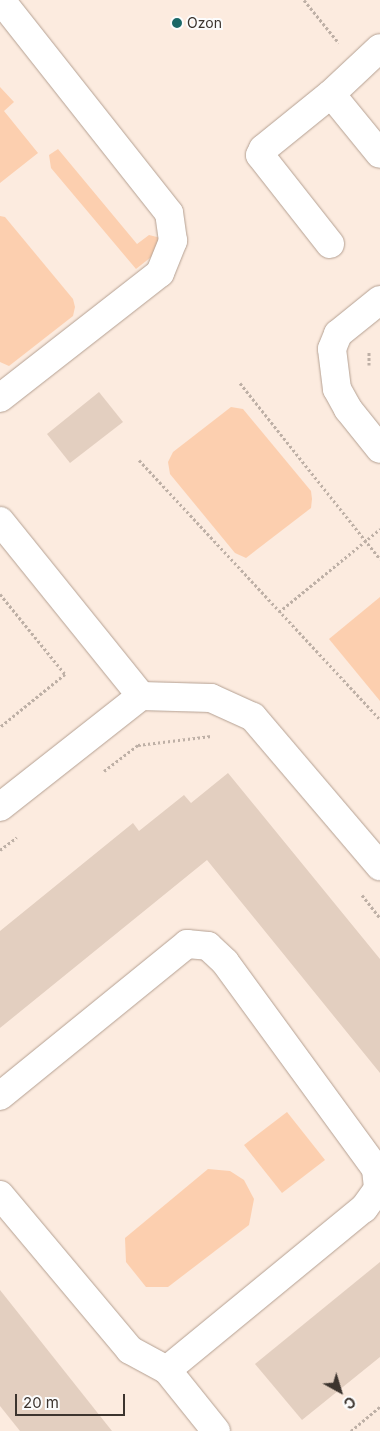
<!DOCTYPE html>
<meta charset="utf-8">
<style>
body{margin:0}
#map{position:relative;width:380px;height:1431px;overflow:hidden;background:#fcebdf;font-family:Inter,sans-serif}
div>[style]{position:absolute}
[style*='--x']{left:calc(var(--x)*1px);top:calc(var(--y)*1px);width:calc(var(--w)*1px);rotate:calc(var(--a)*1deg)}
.green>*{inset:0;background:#fccfaf}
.building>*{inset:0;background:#e3cfc0}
.path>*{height:3px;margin-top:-1.5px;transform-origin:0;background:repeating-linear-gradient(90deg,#beb0a6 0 2.5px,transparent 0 5px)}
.roads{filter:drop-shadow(0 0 1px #b4a092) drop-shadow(0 0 1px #b4a092)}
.minor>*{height:28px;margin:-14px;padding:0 14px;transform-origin:14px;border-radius:14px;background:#fff}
.dots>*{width:14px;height:14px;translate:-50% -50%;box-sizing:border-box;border:2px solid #fcfcfc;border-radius:50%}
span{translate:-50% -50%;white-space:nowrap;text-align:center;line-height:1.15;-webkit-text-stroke:4px #fcfcfc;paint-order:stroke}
.poi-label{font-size:14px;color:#3c342e}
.left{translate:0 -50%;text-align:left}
.north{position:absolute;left:315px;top:1366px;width:50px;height:50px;-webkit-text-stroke:4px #fcfcfc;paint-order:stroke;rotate:141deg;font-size:14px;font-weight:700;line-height:20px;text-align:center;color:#3c342e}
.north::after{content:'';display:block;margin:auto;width:18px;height:22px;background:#3c342e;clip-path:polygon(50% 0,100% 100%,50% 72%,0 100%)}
.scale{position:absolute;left:15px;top:1394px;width:110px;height:22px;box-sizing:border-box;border:2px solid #3c342e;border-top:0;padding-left:6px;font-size:15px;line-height:18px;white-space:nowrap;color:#3c342e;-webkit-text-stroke:4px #fcfcfc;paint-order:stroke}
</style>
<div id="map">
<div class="green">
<div style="clip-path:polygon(0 87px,14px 102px,4px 111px,38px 153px,0 183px)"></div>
<div style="clip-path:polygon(58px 149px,137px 244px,149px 235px,161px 238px,160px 250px,136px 269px,51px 168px,49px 155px)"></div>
<div style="clip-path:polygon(0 216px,5px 217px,73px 299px,75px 307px,73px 316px,9px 366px,0 362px)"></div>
<div style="clip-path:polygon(231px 407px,243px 409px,311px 491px,312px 499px,311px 508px,246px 558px,235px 553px,170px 474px,168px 462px,173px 452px)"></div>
<div style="clip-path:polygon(380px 597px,380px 701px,329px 639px)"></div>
<div style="clip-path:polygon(287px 1112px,325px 1160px,282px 1193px,244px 1145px)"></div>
<div style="clip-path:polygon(208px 1169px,230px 1171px,244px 1180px,254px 1199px,249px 1225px,168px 1287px,146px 1287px,126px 1262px,125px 1238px)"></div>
</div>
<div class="building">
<div style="clip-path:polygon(99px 392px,123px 422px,70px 463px,47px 434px)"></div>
<div style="clip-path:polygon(228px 773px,380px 959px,380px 1073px,207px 860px,0 1028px,0 931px,133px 823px,139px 831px,184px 795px,191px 803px)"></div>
<div style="clip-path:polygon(380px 1262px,380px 1357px,302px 1420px,255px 1364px)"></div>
<div style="clip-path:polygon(0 1290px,112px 1431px,20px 1431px,0 1406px)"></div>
</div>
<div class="path">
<div style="--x:304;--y:0;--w:55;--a:50.9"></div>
<div style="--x:369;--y:365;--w:14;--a:-90"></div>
<div style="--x:240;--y:383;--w:225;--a:51.5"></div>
<div style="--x:139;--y:460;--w:354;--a:47.1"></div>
<div style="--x:0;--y:594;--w:103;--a:50.9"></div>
<div style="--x:65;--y:674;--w:84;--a:140.8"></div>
<div style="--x:279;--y:612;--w:131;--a:-39.4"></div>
<div style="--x:104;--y:771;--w:43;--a:-37.4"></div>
<div style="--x:138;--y:745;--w:74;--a:-7"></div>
<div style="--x:0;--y:850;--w:21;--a:-37"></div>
<div style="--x:362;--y:895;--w:29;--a:52"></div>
<div style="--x:351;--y:1431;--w:38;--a:-40"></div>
</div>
<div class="roads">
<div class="minor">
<div style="--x:331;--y:94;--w:77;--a:50.8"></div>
<div style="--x:330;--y:244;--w:113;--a:-128.2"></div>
<div style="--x:260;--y:155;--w:7;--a:-63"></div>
<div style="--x:263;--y:149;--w:87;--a:-39"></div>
<div style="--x:331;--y:94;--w:67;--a:-43.2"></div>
<div style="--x:380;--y:300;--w:54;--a:141"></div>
<div style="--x:338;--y:334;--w:16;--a:112"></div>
<div style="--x:332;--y:349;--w:40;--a:82.9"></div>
<div style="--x:337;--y:389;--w:23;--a:61"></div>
<div style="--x:348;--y:409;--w:51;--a:51.3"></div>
<div style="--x:0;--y:398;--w:203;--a:-38"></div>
<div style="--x:160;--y:273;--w:35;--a:-68"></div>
<div style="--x:173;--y:241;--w:28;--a:-98"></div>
<div style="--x:169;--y:213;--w:271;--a:-128.3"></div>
<div style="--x:0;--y:521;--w:225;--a:51.1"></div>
<div style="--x:141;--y:696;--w:70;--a:1.6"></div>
<div style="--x:211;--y:698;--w:46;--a:24.3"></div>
<div style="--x:253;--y:717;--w:196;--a:49.6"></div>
<div style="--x:0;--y:807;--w:179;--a:-38.2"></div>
<div style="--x:0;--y:1096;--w:241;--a:-39.1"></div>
<div style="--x:187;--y:944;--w:21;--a:5"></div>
<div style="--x:208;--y:946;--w:23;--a:43"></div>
<div style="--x:225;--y:962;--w:256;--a:53.9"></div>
<div style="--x:376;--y:1169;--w:20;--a:84"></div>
<div style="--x:378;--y:1189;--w:24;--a:126"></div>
<div style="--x:364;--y:1208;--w:255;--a:140.6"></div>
<div style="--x:0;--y:1195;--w:202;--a:50"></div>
<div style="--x:130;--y:1350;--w:42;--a:28.4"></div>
<div style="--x:167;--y:1370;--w:78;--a:51.2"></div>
</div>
</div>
<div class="dots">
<div style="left:177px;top:23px;background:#1a6868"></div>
</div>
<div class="poi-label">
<span class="left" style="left:187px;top:23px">Ozon</span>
</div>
<div class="north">С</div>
<div class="scale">20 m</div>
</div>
